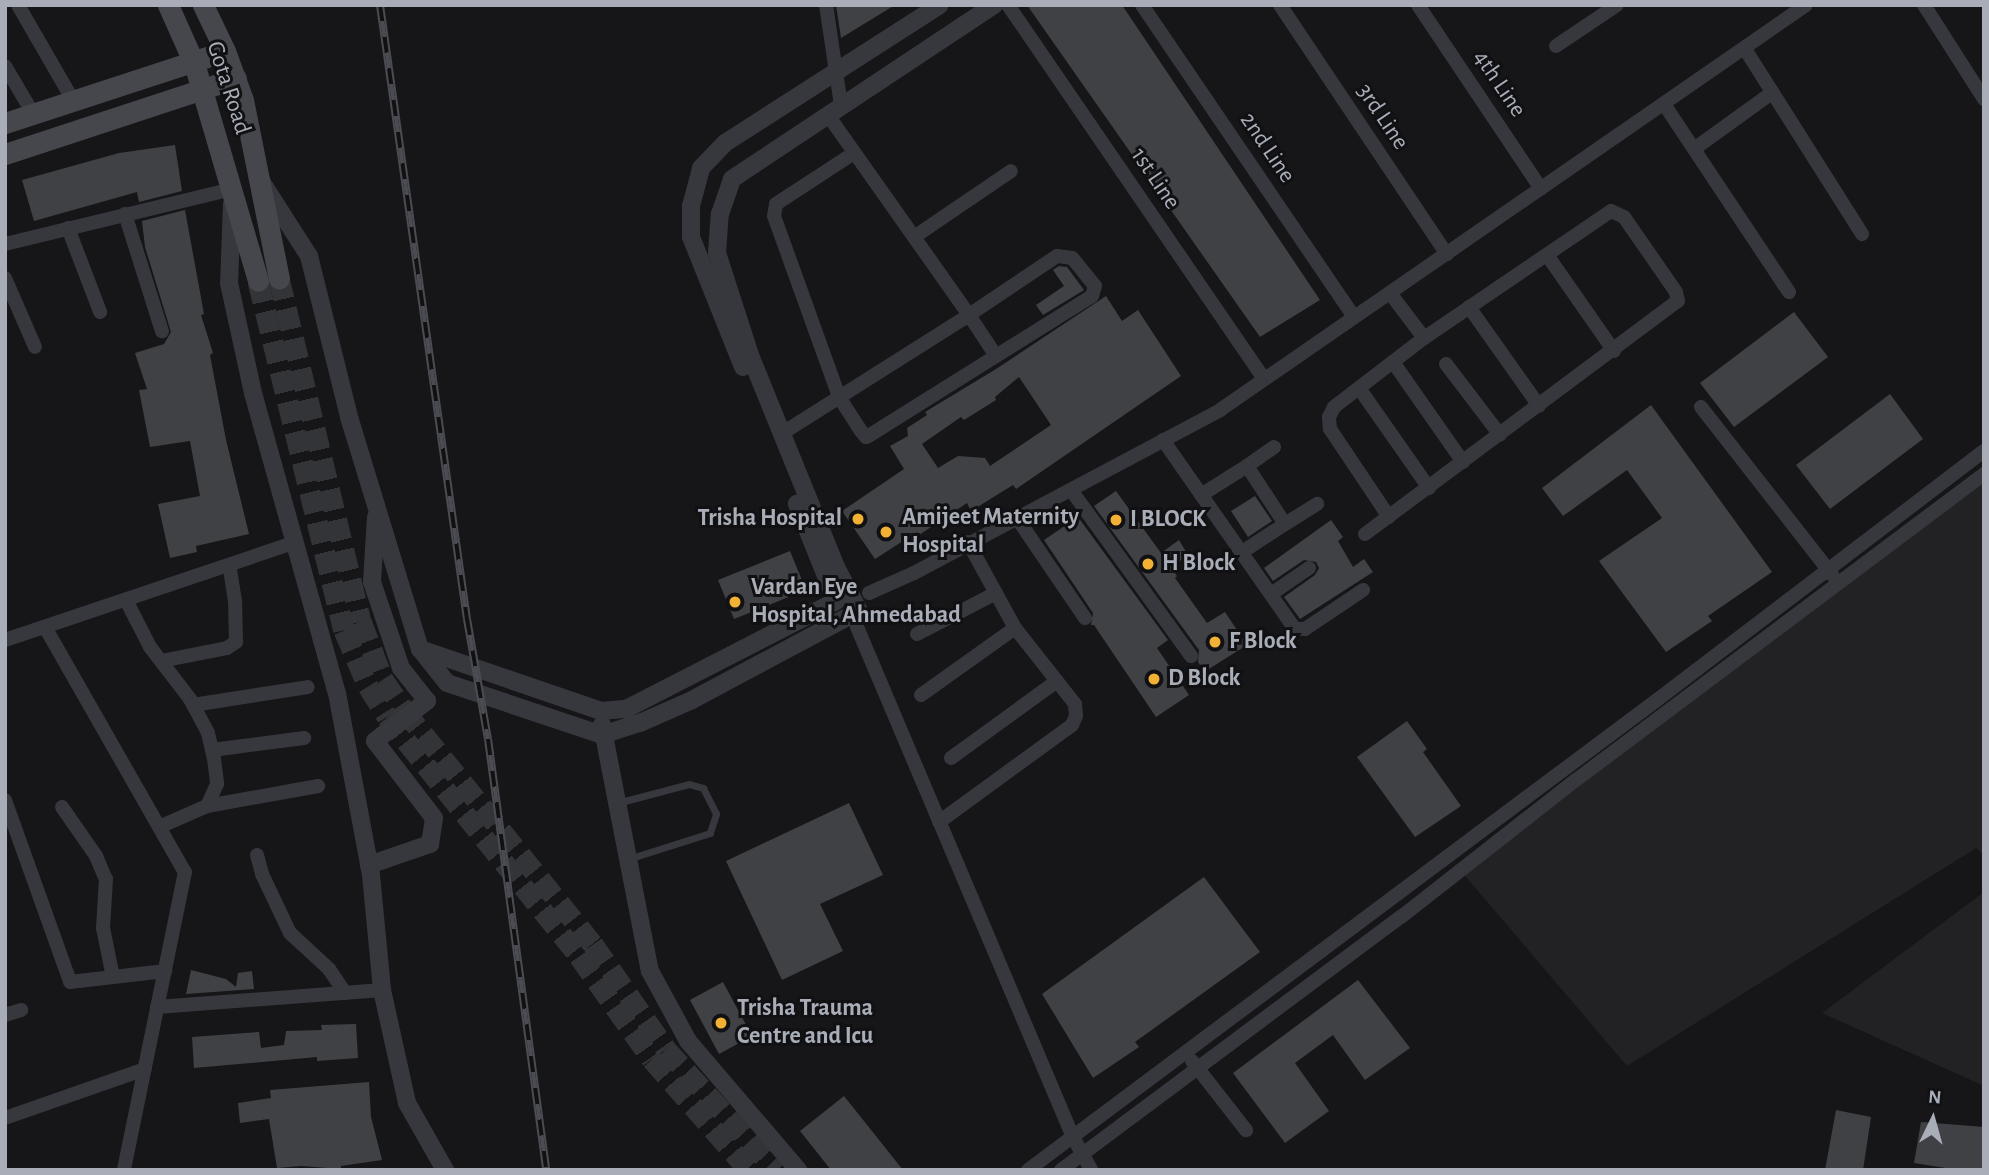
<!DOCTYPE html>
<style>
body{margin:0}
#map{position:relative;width:1989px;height:1175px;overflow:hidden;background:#161618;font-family:"Alegreya Sans",sans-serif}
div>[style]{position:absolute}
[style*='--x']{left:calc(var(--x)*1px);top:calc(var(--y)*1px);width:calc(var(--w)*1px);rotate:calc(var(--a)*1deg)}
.built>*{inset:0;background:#222225}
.building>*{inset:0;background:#404145}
.secondary-tunnel>*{height:21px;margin-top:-10.5px;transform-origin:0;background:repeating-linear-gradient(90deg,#333438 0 21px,transparent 0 31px)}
.service>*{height:7px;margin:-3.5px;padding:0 3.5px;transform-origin:3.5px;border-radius:3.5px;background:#37383d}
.minor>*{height:14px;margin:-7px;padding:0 7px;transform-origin:7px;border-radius:7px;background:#37383d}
.tertiary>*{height:18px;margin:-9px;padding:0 9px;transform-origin:9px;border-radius:9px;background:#37383d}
.secondary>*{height:21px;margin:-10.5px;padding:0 10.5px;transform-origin:10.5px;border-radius:10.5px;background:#45474d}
.rail>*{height:8px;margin-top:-4px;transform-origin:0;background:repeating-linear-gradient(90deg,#111113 0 16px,#4a4c52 0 32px);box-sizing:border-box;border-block:2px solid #4a4c52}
.dots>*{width:19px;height:19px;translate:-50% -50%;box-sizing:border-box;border:4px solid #111113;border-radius:50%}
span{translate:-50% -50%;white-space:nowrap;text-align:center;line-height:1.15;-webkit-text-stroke:6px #111113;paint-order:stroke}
.street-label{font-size:24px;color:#a8adb8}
.poi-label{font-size:24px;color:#a8adb8;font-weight:700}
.left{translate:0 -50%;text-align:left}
.right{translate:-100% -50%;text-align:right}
.frame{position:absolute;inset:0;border:7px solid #a8adb8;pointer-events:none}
.north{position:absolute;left:1898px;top:1084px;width:70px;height:70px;-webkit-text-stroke:5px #111113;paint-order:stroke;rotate:5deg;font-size:19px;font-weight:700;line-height:28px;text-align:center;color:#a8adb8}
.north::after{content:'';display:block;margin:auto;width:24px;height:32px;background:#a8adb8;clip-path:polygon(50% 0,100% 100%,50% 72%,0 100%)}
</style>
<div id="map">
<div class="built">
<div style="clip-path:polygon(1984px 479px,1984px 855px,1976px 848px,1627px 1066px,1461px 871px)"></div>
<div style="clip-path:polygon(1984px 892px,1984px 1086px,1822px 1013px)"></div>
</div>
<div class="building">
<div style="clip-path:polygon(836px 5px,895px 5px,841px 38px)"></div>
<div style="clip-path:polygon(1027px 5px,1122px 5px,1320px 300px,1260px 337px)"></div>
<div style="clip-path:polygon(175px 145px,182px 191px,139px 202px,137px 192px,34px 221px,22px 180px,119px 153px)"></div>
<div style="clip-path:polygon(185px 210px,204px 314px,201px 315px,213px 353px,210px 355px,226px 440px,249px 534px,196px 546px,197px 552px,170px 558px,158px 504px,200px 496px,190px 441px,150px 447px,139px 390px,147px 389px,135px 353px,164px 344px,171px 332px,145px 247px,142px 221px)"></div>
<div style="clip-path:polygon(1059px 266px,1067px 267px,1084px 290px,1043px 315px,1036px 305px,1064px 286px,1053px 270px)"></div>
<div style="clip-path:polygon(evenodd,1106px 296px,1122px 321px,1138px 310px,1181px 376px,1016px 489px,1013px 485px,971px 511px,967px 503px,919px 535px,917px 532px,875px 559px,842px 511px,904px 469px,890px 446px,908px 436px,907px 428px,927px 415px,925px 412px,996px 369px,1106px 296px,1019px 377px,1051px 425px,990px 466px,985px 458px,958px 456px,938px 468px,922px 444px,961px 417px,964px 420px,996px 400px,995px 397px,1019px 377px)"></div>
<div style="clip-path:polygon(1794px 312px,1828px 357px,1734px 427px,1700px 383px)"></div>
<div style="clip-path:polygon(1890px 394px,1923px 439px,1830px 509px,1796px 465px)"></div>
<div style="clip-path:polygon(1651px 405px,1772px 572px,1708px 616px,1712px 621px,1666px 652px,1599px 561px,1662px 518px,1627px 470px,1563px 516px,1542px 488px)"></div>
<div style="clip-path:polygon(1116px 491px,1161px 553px,1179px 540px,1188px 555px,1171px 568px,1177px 576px,1175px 578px,1207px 623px,1225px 612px,1247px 645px,1204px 672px,1198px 662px,1199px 650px,1094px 506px)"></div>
<div style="clip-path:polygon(1255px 496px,1272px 521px,1248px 537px,1231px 511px)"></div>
<div style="clip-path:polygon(1078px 517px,1168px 640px,1157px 648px,1189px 695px,1156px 717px,1094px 625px,1091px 625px,1093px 613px,1044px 540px)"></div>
<div style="clip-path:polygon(1331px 520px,1343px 537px,1338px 541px,1353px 567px,1364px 559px,1373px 572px,1300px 619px,1284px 597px,1315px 575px,1319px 568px,1316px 562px,1304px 560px,1273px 581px,1264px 568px)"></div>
<div style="clip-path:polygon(790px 551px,806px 590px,734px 619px,718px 580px)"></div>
<div style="clip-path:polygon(1407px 721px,1427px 749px,1423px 752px,1461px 806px,1415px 837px,1357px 757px)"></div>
<div style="clip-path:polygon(849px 803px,883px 875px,820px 904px,843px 951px,782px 980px,726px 861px)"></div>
<div style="clip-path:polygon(1204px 877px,1260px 952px,1135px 1042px,1139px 1047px,1093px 1078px,1042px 994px)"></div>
<div style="clip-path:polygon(191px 970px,226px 979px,236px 987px,238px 973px,252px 971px,254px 989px,186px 994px)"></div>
<div style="clip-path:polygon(1358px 980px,1410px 1048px,1365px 1080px,1333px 1035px,1295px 1063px,1329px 1111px,1285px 1143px,1233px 1073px)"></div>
<div style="clip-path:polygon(723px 982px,752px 1036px,719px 1054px,690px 1000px)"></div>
<div style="clip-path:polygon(356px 1024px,358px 1058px,317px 1061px,317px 1057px,194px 1068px,192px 1037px,259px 1032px,261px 1048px,284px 1045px,286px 1031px,322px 1030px,321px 1025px)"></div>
<div style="clip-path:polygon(369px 1082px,371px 1117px,382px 1160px,341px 1166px,341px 1169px,301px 1166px,277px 1168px,269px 1119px,240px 1123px,238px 1103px,271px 1098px,270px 1090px)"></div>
<div style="clip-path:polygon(844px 1096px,903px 1170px,831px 1170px,800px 1131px)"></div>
<div style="clip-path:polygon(1836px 1110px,1871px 1117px,1863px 1170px,1825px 1170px)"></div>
<div style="clip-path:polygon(1921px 1122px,1984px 1127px,1984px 1170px,1958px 1170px,1914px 1163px)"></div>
</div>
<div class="secondary-tunnel">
<div style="--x:279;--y:278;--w:353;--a:76.6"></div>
<div style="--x:361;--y:621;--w:62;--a:69.2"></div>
<div style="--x:383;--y:679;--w:37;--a:56"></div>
<div style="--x:404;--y:710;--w:301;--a:51.1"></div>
<div style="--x:593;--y:944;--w:128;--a:55.2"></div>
<div style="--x:666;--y:1049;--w:164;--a:47.7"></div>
<div style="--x:258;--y:281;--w:359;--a:76.2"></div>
<div style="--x:344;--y:630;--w:61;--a:66.8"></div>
<div style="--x:368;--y:686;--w:36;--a:58"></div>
<div style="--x:387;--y:717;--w:307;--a:51.2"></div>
<div style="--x:579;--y:956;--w:126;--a:54.7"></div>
<div style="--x:652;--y:1059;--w:147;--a:48.9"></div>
</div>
<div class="service">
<div style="--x:617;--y:803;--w:74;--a:-14.8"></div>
<div style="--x:689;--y:784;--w:15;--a:16"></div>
<div style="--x:703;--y:788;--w:29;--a:63"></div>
<div style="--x:716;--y:814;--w:20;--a:108"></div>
<div style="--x:710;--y:833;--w:86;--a:162.4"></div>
</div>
<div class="minor">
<div style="--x:18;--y:5;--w:112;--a:60"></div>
<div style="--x:826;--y:5;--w:101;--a:81.5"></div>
<div style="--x:1008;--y:5;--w:453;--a:55.6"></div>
<div style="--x:1142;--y:5;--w:377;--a:55.8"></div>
<div style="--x:1280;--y:5;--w:300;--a:56.2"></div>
<div style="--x:1418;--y:5;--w:221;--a:56.2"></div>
<div style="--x:1924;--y:5;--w:112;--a:57.4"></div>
<div style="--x:1556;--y:46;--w:73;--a:-33.9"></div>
<div style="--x:1745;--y:49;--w:219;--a:57.7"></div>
<div style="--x:5;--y:66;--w:57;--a:59.4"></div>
<div style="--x:1664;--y:104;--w:226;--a:56.4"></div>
<div style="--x:1694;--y:149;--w:97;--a:-35.8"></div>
<div style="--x:854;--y:153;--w:93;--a:146.8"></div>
<div style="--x:776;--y:204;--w:12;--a:99"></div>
<div style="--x:774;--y:216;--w:192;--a:70.2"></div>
<div style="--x:839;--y:397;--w:40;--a:57.1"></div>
<div style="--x:861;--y:431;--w:8;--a:50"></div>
<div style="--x:866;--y:437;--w:4;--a:-27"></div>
<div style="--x:870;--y:435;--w:149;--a:-32.1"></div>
<div style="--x:996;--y:356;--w:113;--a:-32"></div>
<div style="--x:1092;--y:296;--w:10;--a:-73"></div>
<div style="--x:1095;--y:286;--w:36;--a:-129"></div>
<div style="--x:1072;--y:258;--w:15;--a:-172"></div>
<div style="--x:1057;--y:256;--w:106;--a:146.2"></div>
<div style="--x:969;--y:315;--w:49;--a:56.6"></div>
<div style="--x:125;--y:214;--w:123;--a:72.5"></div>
<div style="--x:68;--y:228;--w:90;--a:69.1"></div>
<div style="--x:914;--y:237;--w:117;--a:-34.2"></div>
<div style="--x:5;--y:244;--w:235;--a:-13.6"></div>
<div style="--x:1547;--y:255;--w:117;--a:55.1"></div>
<div style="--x:5;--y:278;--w:75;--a:66.5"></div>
<div style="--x:1469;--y:307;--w:121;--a:54.7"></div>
<div style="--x:1393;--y:362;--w:122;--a:55"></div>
<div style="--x:1446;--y:364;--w:89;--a:52.7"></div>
<div style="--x:1359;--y:388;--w:122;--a:55"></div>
<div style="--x:1701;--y:407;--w:214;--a:52"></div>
<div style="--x:781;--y:434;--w:222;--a:-32.3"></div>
<div style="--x:969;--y:315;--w:246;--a:-125.2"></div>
<div style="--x:1163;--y:440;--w:231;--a:55.1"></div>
<div style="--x:1295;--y:629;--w:10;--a:0"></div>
<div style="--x:1305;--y:629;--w:70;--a:-33.9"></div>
<div style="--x:1247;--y:466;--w:33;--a:-35"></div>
<div style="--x:1071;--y:490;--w:205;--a:54.1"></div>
<div style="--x:1201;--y:495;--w:54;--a:-32.2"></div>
<div style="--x:1247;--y:466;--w:69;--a:56.8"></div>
<div style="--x:1285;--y:524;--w:51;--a:146.9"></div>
<div style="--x:1389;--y:517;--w:106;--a:-123.8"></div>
<div style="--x:1330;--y:429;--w:12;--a:-95"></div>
<div style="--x:1329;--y:417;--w:11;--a:-63"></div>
<div style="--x:1334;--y:407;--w:113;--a:-37.5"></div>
<div style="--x:1424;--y:338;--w:56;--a:-127.1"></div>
<div style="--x:1017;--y:518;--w:121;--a:55.8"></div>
<div style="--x:1285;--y:524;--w:38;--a:-32"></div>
<div style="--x:1365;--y:534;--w:390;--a:-36.7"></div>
<div style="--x:1678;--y:301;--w:9;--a:-103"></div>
<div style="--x:1676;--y:292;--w:91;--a:-124.7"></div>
<div style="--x:1624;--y:217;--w:14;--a:-155"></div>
<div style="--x:1611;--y:211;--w:226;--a:145.8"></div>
<div style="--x:869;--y:593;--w:49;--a:-24"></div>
<div style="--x:914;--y:573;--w:347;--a:-28"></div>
<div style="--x:1220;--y:410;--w:712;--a:-34.65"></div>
<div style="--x:1271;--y:594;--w:46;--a:-34.4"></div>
<div style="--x:126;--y:600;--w:53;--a:62.9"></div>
<div style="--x:150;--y:647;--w:66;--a:52.4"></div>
<div style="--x:190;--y:699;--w:38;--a:62"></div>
<div style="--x:208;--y:733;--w:26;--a:77"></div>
<div style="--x:214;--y:758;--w:26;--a:83"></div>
<div style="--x:217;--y:784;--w:24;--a:114"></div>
<div style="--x:207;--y:806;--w:52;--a:156.4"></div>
<div style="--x:45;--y:627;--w:282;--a:60.3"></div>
<div style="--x:185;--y:872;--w:304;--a:101.6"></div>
<div style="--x:857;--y:627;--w:554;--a:67.05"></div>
<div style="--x:1073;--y:1137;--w:38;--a:61"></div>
<div style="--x:917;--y:634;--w:89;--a:-27.4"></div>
<div style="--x:5;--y:640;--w:305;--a:-18.6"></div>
<div style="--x:161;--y:661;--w:67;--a:-11.1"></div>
<div style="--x:227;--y:648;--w:11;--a:-34"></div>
<div style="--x:236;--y:642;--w:41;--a:-91.4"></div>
<div style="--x:235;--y:601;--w:36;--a:-99"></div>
<div style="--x:921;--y:695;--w:115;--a:-35.5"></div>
<div style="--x:193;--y:705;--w:116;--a:-8.9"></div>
<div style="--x:212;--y:750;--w:93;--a:-7.4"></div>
<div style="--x:951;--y:758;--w:131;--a:-36"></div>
<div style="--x:5;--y:800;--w:193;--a:70.3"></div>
<div style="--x:70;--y:982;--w:96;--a:-6.6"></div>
<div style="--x:207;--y:806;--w:113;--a:-10.2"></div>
<div style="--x:62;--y:807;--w:60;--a:55.2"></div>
<div style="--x:96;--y:856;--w:25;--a:67"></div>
<div style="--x:106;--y:879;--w:49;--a:93.5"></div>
<div style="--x:103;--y:928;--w:50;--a:78.5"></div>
<div style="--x:939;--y:822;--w:165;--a:-36.1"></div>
<div style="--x:1072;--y:725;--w:10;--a:-66"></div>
<div style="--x:1076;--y:716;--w:12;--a:-95"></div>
<div style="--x:1075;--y:704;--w:97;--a:-128.3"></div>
<div style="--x:1015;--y:628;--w:98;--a:-118.7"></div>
<div style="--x:257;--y:855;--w:20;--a:75"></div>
<div style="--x:262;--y:874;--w:65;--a:64.6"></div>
<div style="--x:290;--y:933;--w:53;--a:42.7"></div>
<div style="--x:329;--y:969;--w:29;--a:56"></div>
<div style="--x:157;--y:1007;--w:226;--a:-4.3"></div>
<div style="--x:5;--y:1015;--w:17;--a:-17"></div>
<div style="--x:1192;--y:1061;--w:88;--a:52"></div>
<div style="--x:5;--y:1118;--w:148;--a:-19.3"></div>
<div style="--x:1028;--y:1170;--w:785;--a:-36.77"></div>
<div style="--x:1657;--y:700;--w:411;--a:-37.3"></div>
<div style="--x:1061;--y:1170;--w:424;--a:-36.7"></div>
<div style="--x:1401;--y:917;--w:222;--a:-38.1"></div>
<div style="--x:1576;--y:780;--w:510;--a:-36.87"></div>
</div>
<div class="tertiary">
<div style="--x:261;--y:181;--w:89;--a:57.4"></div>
<div style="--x:309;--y:256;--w:166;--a:76"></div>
<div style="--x:349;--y:417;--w:243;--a:73"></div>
<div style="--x:420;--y:649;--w:43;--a:51.5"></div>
<div style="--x:447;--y:683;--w:163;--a:18.5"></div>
<div style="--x:602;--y:735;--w:40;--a:-18"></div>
<div style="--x:640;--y:723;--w:57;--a:-23.9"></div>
<div style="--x:692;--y:700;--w:189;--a:-28.1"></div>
<div style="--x:859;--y:611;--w:50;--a:-117.6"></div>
<div style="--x:836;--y:567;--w:226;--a:-112.1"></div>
<div style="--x:751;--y:358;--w:110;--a:-107.9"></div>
<div style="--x:717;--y:253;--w:39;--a:-86"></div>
<div style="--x:720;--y:214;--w:37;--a:-71"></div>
<div style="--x:732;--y:179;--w:315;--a:-33.6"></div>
<div style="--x:232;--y:203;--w:80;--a:92.1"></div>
<div style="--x:229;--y:283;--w:113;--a:77.7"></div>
<div style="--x:253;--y:393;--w:312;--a:74.4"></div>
<div style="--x:337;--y:693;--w:185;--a:79.4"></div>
<div style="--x:371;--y:875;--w:116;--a:84.5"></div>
<div style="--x:382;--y:990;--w:116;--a:77.5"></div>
<div style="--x:407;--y:1103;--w:77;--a:60.4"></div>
<div style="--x:743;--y:367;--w:140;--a:-111.8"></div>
<div style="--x:691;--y:237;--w:31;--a:-90"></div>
<div style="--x:691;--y:206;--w:39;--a:-75"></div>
<div style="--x:701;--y:168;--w:35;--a:-46"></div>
<div style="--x:725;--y:143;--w:255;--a:-32.7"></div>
<div style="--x:420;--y:649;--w:191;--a:18.9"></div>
<div style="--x:601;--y:711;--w:25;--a:-5"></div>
<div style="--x:626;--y:709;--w:236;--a:-27.2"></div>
<div style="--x:836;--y:601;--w:105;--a:-111.9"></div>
<div style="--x:602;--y:725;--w:251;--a:79"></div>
<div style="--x:650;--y:971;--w:80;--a:61.5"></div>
<div style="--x:688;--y:1041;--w:170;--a:49.5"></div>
<div style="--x:369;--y:865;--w:65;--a:-19"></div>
<div style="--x:430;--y:844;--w:26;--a:-81"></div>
<div style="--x:434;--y:818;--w:97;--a:-127.5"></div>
<div style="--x:375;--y:741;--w:66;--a:-37.6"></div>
<div style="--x:427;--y:701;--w:42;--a:-128.2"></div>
<div style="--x:401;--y:668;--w:91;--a:-108.6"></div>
<div style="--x:372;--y:582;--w:65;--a:-86.5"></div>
</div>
<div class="secondary">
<div style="--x:168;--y:5;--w:64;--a:65.9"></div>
<div style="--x:194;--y:63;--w:227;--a:73.6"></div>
<div style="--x:203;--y:5;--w:51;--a:64.4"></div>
<div style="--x:225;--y:51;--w:52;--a:69.8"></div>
<div style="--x:243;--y:100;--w:182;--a:78.6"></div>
<div style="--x:5;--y:123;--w:231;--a:-18.1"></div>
<div style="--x:5;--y:154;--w:243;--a:-18.2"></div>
</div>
<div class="rail">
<div style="--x:380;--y:5;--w:620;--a:81.94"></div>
<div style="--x:467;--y:619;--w:122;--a:80.1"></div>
<div style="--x:488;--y:739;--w:435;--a:82.3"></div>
</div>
<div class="dots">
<div style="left:858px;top:519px;background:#f2b134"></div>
<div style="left:1116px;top:520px;background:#f2b134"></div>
<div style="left:886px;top:532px;background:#f2b134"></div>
<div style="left:1148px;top:564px;background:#f2b134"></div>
<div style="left:735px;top:602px;background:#f2b134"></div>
<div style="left:1215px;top:642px;background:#f2b134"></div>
<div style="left:1154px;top:679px;background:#f2b134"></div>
<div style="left:721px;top:1023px;background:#f2b134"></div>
</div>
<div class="street-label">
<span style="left:1499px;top:84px;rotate:56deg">4th Line</span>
<span style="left:228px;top:88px;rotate:72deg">Gota Road</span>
<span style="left:1382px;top:117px;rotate:56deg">3rd Line</span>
<span style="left:1267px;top:148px;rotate:56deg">2nd Line</span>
<span style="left:1155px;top:179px;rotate:56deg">1st Line</span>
</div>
<div class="poi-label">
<span class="left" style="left:902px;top:532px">Amijeet Maternity<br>Hospital</span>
<span class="right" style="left:842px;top:519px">Trisha Hospital</span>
<span class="left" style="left:1130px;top:520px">I BLOCK</span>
<span class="left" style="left:1162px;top:564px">H Block</span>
<span class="left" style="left:751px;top:602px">Vardan Eye<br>Hospital, Ahmedabad</span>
<span class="left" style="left:1229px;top:642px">F Block</span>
<span class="left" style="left:1168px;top:679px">D Block</span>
<span class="left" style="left:737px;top:1023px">Trisha Trauma<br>Centre and Icu</span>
</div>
<div class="frame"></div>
<div class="north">N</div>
</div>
